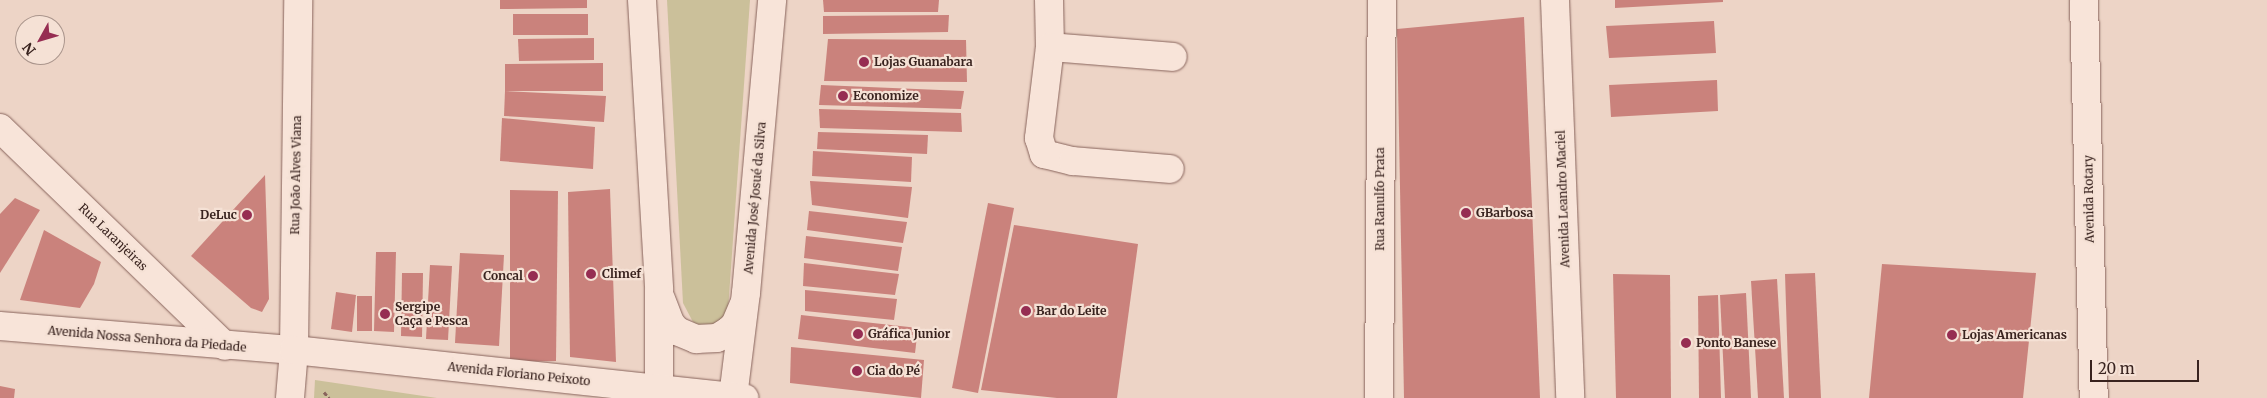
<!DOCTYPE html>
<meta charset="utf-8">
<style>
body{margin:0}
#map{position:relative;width:2267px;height:398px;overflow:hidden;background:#edd4c6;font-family:Merriweather,serif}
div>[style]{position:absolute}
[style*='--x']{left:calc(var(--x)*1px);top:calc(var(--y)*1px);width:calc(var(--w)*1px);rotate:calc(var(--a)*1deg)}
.green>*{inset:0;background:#cbc09a}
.building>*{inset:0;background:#ca827c}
.path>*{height:3px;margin-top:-1.5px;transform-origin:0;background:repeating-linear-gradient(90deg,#88645c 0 4px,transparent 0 6.5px)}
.roads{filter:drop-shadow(0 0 1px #88645c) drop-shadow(0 0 1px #88645c)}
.minor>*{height:28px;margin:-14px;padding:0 14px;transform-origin:14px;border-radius:14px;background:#f8e4d9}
.tertiary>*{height:28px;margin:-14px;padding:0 14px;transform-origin:14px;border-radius:14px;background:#f8e4d9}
.secondary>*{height:28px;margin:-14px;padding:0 14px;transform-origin:14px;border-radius:14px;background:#f8e4d9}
.dots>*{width:14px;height:14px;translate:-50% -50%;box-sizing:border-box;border:2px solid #f5e1d5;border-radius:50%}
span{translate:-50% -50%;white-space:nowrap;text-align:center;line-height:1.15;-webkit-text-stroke:4.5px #f5e1d5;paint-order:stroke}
.poi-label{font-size:12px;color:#39231f;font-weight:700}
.left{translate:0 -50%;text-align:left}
.right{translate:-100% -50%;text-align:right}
.street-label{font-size:12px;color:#39231f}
.north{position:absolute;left:15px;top:15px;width:50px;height:50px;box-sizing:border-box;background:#f5e1d5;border:1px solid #aa958c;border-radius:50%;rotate:231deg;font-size:14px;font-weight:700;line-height:20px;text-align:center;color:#39231f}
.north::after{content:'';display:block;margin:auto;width:18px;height:22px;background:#962d52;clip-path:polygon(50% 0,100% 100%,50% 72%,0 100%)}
.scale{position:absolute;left:2090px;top:360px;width:109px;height:22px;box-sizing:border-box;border:2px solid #39231f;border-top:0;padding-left:6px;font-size:15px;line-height:18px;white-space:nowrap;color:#39231f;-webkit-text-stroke:4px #f5e1d5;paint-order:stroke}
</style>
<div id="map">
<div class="green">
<div style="clip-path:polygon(667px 0,750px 0,728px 310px,721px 322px,704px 330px,693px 322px,683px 303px)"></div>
<div style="clip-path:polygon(315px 380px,437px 398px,314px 398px)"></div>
</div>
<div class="building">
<div style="clip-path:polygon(500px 0,587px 0,587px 8px,500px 9px)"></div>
<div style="clip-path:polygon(823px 0,939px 0,938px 12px,824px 12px)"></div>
<div style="clip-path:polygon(1615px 0,1723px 0,1723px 2px,1615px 8px)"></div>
<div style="clip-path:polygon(513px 14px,588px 14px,588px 35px,513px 35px)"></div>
<div style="clip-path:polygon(949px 15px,948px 32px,823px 34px,823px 16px)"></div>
<div style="clip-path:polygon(1524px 17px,1540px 398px,1404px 398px,1397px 29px)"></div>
<div style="clip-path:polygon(1714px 21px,1716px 53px,1609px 58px,1606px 26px)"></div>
<div style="clip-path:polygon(594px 38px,594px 60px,519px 61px,518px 39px)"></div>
<div style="clip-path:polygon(828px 39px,966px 40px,967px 82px,824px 81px)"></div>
<div style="clip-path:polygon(603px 63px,603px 91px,505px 91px,505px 64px)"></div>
<div style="clip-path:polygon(1717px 80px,1718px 111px,1611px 117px,1609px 85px)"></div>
<div style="clip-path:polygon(821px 85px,964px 91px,961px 109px,819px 105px)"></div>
<div style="clip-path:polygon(505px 91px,606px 96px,604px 122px,504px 116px)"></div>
<div style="clip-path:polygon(819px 109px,961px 113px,962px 132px,820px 128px)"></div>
<div style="clip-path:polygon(502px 118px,595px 127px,593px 169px,500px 161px)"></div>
<div style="clip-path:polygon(818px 132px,928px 135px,927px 154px,817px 149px)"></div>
<div style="clip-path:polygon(813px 151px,912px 157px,911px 182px,812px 176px)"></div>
<div style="clip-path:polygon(265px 175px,269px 299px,262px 312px,251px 308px,191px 256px)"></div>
<div style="clip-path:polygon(810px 181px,912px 187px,908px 218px,812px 205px)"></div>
<div style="clip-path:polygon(610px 189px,616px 362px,570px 357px,568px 192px)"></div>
<div style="clip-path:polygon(510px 190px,558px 191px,556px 361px,510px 362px)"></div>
<div style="clip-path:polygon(15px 198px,40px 210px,0 273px,0 214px)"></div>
<div style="clip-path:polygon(988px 203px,1014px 208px,978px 393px,952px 388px)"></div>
<div style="clip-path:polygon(809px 211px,907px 222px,903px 243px,807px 230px)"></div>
<div style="clip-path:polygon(1014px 225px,1138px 244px,1117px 398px,1057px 398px,981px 390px)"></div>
<div style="clip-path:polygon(44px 230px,101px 262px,94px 284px,80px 308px,20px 300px)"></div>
<div style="clip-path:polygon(806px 236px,902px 247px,898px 271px,804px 258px)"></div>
<div style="clip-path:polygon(376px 252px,396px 252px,394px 332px,374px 331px)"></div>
<div style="clip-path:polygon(460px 253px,504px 255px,499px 346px,455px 343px)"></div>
<div style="clip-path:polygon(804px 263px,899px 274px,895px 295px,803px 286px)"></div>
<div style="clip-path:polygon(1882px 264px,2036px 273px,2023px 398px,1869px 398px)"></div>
<div style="clip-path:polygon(430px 265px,452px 266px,448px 340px,426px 339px)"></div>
<div style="clip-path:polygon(402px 273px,423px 273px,422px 337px,401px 336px)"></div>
<div style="clip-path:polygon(1815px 273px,1821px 398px,1789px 398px,1785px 274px)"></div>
<div style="clip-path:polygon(1613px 274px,1670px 275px,1671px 398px,1616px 398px)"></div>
<div style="clip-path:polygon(1777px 279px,1784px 398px,1758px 398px,1751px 281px)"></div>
<div style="clip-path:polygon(805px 290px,897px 299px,894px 320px,805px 311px)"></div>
<div style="clip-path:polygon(336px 292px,356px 295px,352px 332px,331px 329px)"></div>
<div style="clip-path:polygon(1746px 293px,1751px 398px,1725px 398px,1720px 295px)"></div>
<div style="clip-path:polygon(1718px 295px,1721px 398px,1699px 398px,1698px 296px)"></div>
<div style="clip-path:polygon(357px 296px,372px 296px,372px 331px,357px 331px)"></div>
<div style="clip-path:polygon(801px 315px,918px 328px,915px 353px,798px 339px)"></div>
<div style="clip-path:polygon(791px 347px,924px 360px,921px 398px,790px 383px)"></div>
<div style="clip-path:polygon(0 386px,15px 389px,14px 398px,0 398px)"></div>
</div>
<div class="path">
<div style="--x:324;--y:392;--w:8;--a:50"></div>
</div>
<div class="roads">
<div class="minor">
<div style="--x:642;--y:0;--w:290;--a:86.6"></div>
<div style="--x:659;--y:290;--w:99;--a:90"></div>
<div style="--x:1049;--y:0;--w:47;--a:88.8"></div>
<div style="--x:1050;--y:47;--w:92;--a:96.9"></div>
<div style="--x:1039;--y:138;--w:17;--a:73"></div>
<div style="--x:1044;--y:154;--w:30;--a:14"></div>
<div style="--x:1073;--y:161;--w:97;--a:4.7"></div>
<div style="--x:2084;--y:0;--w:398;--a:88.6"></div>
<div style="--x:1050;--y:47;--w:123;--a:4.6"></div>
<div style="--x:661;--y:299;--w:26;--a:69"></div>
<div style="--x:670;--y:323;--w:11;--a:49"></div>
<div style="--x:677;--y:331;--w:21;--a:23"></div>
<div style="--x:696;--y:339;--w:21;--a:-3"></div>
<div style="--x:717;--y:338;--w:12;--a:-31"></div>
<div style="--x:727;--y:332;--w:11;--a:-41"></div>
<div style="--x:735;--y:325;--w:21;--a:-67"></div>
<div style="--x:733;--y:397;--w:105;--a:-82.9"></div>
<div style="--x:746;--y:293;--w:294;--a:-84.9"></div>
<div style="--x:290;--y:398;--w:48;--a:-85.2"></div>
<div style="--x:294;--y:350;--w:350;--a:-89.3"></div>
<div style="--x:1379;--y:398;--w:398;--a:-89.6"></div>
</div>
<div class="tertiary">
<div style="--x:0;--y:128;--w:313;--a:44.1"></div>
</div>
<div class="secondary">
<div style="--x:1555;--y:0;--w:398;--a:87.8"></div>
<div style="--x:0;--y:326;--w:295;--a:4.7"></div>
<div style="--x:294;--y:350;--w:453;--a:6.1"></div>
</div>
</div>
<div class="dots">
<div style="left:864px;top:62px;background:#962d52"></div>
<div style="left:843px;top:96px;background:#962d52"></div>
<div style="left:1466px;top:213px;background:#962d52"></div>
<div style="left:247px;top:215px;background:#962d52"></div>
<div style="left:591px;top:274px;background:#962d52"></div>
<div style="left:533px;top:276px;background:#962d52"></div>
<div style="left:1026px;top:311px;background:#962d52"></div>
<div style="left:385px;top:314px;background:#962d52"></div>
<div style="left:858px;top:334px;background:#962d52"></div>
<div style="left:1952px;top:335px;background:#962d52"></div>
<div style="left:1686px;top:343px;background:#962d52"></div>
<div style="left:857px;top:371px;background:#962d52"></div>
</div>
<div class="poi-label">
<span class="left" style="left:874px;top:62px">Lojas Guanabara</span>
<span class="left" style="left:853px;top:96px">Economize</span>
<span class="left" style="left:1476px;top:213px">GBarbosa</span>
<span class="right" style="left:237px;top:215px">DeLuc</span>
<span class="left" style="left:602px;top:274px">Climef</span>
<span class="right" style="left:523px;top:276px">Concal</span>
<span class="left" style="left:395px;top:314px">Sergipe<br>Caça e Pesca</span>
<span class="left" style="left:1036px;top:311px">Bar do Leite</span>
<span class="left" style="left:868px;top:334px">Gráfica Junior</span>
<span class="left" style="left:1962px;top:335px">Lojas Americanas</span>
<span class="left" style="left:1696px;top:343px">Ponto Banese</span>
<span class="left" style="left:867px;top:371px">Cia do Pé</span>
</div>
<div class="street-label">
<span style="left:296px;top:175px;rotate:-89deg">Rua João Alves Viana</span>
<span style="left:755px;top:198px;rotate:-85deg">Avenida José Josué da Silva</span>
<span style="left:1380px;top:199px;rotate:-90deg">Rua Ranulfo Prata</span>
<span style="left:1563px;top:199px;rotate:-92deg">Avenida Leandro Maciel</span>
<span style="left:2089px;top:199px;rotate:-91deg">Avenida Rotary</span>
<span style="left:113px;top:237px;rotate:44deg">Rua Laranjeiras</span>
<span style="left:147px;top:339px;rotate:5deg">Avenida Nossa Senhora da Piedade</span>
<span style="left:519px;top:374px;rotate:6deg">Avenida Floriano Peixoto</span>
</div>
<div class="north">N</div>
<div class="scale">20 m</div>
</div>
